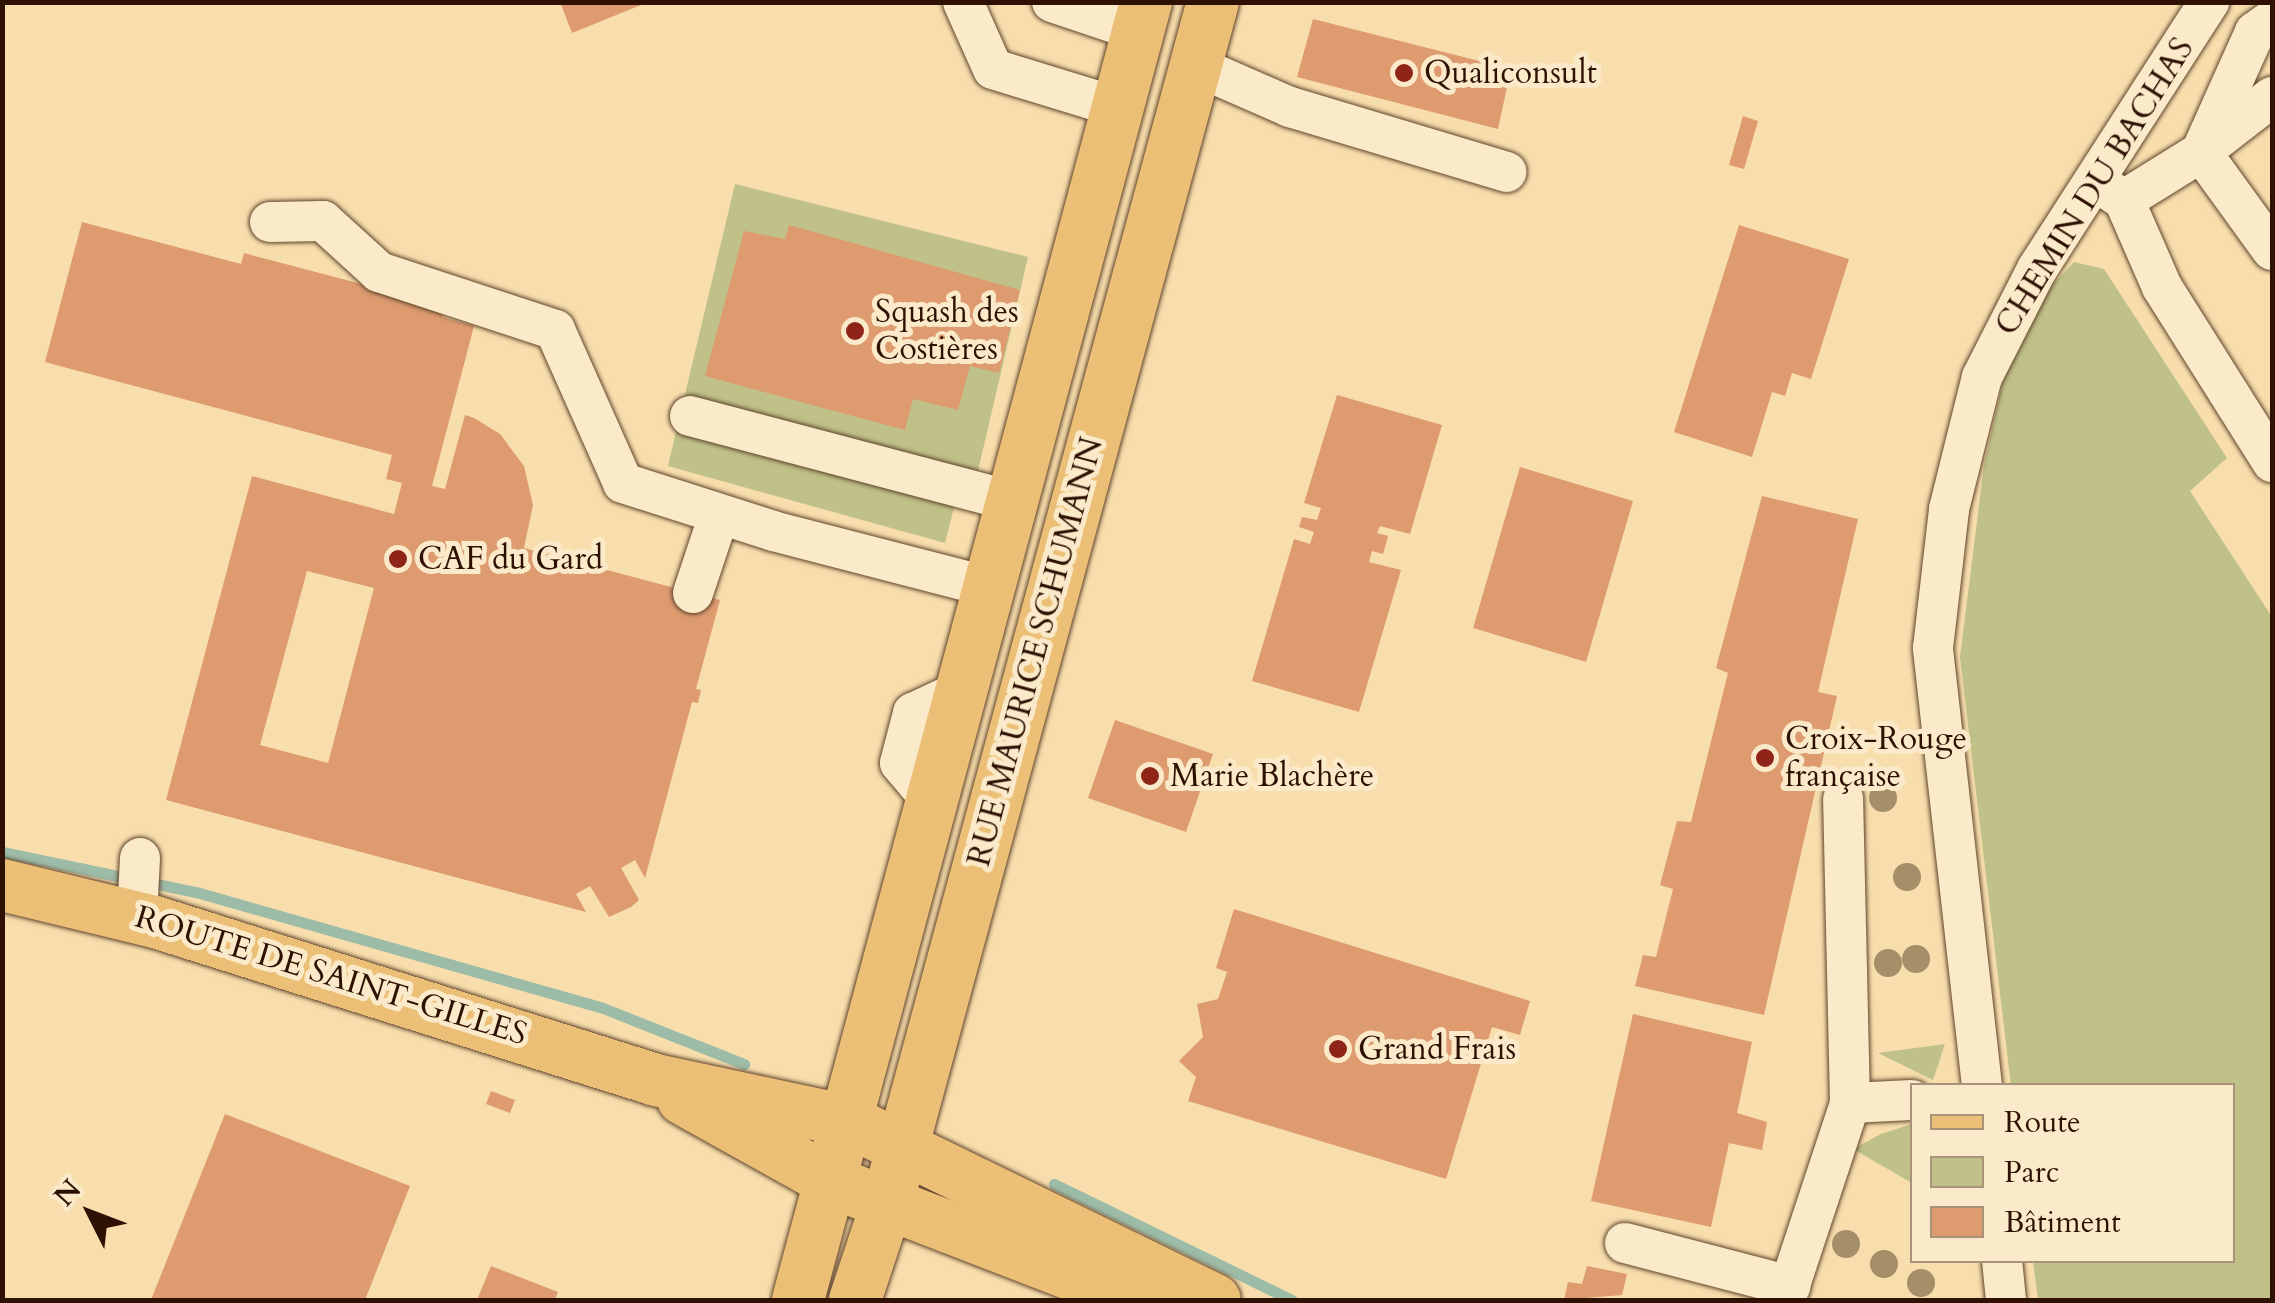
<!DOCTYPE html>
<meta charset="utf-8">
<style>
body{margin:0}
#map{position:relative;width:2275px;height:1303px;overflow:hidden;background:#f7deac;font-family:Cardo,serif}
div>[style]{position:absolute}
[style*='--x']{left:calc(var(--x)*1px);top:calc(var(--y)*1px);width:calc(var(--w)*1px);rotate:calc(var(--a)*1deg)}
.green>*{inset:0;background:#bfc188}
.stream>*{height:11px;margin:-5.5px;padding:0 5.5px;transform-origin:5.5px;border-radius:5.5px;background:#9dbca8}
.building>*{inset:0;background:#de9b70}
.roads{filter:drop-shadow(0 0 2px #60442d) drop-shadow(0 0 2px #60442d)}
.minor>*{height:40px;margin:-20px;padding:0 20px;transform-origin:20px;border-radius:20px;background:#faeac9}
.major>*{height:52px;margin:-26px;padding:0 26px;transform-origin:26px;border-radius:26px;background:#ecbf76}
.trees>*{width:28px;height:28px;margin:-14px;border-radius:50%;background:#a48f69}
.dots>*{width:28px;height:28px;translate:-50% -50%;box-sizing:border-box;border:5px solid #faeac9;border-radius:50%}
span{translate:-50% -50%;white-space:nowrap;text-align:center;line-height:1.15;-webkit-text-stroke:10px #faeac9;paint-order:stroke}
.poi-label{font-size:32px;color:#2e1103}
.left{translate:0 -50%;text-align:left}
.street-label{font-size:32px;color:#2e1103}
.frame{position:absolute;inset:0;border:5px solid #2e1103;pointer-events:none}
.legend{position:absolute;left:1910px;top:1083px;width:325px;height:180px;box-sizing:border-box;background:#faeac9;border:2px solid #a8937a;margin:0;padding:12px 18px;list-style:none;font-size:30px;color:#2e1103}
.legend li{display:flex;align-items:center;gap:20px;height:50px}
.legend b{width:50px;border:2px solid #a8937a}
.north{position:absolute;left:40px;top:1163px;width:100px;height:100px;-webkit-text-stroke:8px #faeac9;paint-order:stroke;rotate:312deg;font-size:28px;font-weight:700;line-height:40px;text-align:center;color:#2e1103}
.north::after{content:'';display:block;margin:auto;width:35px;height:45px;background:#2e1103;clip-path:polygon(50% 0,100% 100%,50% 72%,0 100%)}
</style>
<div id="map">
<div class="green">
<div style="clip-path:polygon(735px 184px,1028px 257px,977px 475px,962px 476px,945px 543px,668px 466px)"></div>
<div style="clip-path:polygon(2074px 262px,2104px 269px,2227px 458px,2190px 491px,2272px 617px,2272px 1300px,2038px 1300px,2033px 1261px,2232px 1260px,2232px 1086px,2011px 1086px,1960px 657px,1984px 465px,2004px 377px,2040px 298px)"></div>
<div style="clip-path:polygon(1945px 1044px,1933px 1080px,1878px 1053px)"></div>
<div style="clip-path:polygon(1912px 1124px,1912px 1183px,1853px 1149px,1881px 1134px)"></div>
</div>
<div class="stream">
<div style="--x:2;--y:852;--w:198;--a:11.7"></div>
<div style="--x:196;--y:892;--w:423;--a:15.9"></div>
<div style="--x:603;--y:1008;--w:152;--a:21.7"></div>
<div style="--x:1054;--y:1184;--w:265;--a:26"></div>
</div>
<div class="building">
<div style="clip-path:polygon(560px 2px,646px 2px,646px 3px,572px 33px)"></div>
<div style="clip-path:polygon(1313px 19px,1511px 69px,1498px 129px,1297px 77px)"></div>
<div style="clip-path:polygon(1743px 116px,1758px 121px,1744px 169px,1729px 165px)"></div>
<div style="clip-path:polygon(evenodd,82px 222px,241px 264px,244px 253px,445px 306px,442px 317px,474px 326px,432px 486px,445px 489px,465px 415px,474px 418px,500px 434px,524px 466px,533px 505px,524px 548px,720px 600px,696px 689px,701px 690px,698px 703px,692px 702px,645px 878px,635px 860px,621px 868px,639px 900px,631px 907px,609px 917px,590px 886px,576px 894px,586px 912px,166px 800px,252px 476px,394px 514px,402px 483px,386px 479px,392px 455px,45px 362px,82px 222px,307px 571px,374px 588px,328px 763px,260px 745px,307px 571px)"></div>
<div style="clip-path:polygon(789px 225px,1020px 290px,999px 373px,970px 366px,958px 410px,913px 399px,905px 430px,705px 376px,744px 231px,785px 239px)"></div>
<div style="clip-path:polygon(1739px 225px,1849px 259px,1811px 379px,1792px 373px,1785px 396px,1772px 392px,1752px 457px,1674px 432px)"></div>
<div style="clip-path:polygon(1337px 395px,1442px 425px,1410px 534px,1380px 526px,1377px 533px,1388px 536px,1383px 554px,1372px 551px,1369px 562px,1401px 570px,1359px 712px,1252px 681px,1294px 539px,1310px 544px,1314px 532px,1299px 527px,1302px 517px,1317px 520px,1321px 508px,1304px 503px)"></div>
<div style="clip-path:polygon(1520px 467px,1633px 501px,1586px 662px,1473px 628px)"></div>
<div style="clip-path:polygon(1762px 496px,1858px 519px,1818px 692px,1837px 696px,1764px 1015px,1635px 986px,1643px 955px,1656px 957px,1673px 889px,1660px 885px,1677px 821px,1691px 822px,1728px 673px,1716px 668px)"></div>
<div style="clip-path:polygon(1115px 720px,1213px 754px,1186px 832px,1088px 798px)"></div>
<div style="clip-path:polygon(1234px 909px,1530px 1001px,1520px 1035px,1492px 1027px,1446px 1179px,1188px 1101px,1196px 1077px,1179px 1061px,1203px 1037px,1197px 1004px,1218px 999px,1227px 972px,1216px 968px)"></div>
<div style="clip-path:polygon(1633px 1014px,1752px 1042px,1737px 1113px,1767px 1122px,1762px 1150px,1729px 1143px,1711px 1227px,1591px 1201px)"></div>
<div style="clip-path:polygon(491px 1091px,515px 1100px,510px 1113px,486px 1104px)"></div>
<div style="clip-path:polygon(225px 1114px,410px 1186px,365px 1300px,151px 1300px)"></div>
<div style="clip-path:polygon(491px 1266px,558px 1292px,555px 1300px,477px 1300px)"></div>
<div style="clip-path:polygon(1587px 1266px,1627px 1274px,1622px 1295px,1564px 1300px,1568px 1282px,1582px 1284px)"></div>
</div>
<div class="roads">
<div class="minor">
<div style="--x:963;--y:2;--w:73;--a:65.9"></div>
<div style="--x:993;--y:69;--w:130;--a:17"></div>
<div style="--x:1052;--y:2;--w:91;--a:18.6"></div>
<div style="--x:2272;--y:20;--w:21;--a:145"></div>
<div style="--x:2255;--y:32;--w:132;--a:114.2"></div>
<div style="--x:2201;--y:152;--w:121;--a:54.1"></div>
<div style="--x:1196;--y:66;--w:103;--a:23.6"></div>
<div style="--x:1290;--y:107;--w:226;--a:16.7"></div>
<div style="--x:2098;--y:183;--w:31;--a:33"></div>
<div style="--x:2124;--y:200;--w:95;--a:66.4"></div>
<div style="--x:2162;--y:287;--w:207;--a:57.8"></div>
<div style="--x:2124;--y:200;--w:91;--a:-31.9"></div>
<div style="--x:2201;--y:152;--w:90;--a:-37.8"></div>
<div style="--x:270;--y:222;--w:53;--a:-1.1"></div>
<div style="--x:323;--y:221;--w:76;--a:42.3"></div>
<div style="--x:379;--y:272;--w:185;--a:18.2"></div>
<div style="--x:555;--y:330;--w:167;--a:66"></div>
<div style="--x:623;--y:483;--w:157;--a:17.7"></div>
<div style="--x:773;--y:531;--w:223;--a:14.5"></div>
<div style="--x:690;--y:416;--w:333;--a:14.8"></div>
<div style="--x:693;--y:593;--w:82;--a:-71.6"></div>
<div style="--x:933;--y:802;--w:51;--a:-130.2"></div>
<div style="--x:900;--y:763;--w:52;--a:-75.4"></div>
<div style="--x:913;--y:713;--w:54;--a:-25.1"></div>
<div style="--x:137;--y:917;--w:59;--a:-87.1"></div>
<div style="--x:1982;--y:1086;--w:441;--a:-96.4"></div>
<div style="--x:1933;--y:648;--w:140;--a:-83.4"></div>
<div style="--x:1949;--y:509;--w:136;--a:-76"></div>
<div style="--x:1982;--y:377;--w:121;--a:-63"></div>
<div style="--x:2037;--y:269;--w:318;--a:-57.2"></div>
<div style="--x:1850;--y:1103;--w:62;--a:-2.8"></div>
<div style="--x:1625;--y:1243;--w:171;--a:14.6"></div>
<div style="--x:2002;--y:1260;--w:40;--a:84.3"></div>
<div style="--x:1785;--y:1300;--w:207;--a:-71.7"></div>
<div style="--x:1850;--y:1103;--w:304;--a:-91.3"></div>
</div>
<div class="major">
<div style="--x:2;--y:885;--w:157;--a:13.6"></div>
<div style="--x:155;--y:922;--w:525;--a:17.5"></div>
<div style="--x:656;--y:1080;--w:196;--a:12.1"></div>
<div style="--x:848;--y:1121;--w:408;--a:26"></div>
<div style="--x:683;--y:1099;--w:171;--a:29.1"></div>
<div style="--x:832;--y:1182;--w:328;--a:21.1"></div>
<div style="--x:798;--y:1300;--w:1344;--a:-74.99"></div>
<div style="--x:855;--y:1300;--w:101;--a:-71.6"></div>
<div style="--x:887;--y:1204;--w:1245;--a:-74.83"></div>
</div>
</div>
<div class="trees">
<div style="left:1883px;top:798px"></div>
<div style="left:1907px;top:877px"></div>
<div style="left:1916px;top:959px"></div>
<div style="left:1888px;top:963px"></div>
<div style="left:1846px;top:1244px"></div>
<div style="left:1884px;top:1264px"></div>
<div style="left:1921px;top:1283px"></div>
</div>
<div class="dots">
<div style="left:1404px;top:73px;background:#8f2418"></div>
<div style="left:855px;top:331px;background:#8f2418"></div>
<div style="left:398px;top:559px;background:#8f2418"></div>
<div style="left:1765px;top:758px;background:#8f2418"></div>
<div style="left:1150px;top:776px;background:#8f2418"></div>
<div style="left:1338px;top:1049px;background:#8f2418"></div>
</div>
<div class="poi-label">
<span class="left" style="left:1424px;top:73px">Qualiconsult</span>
<span class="left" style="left:875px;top:331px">Squash des<br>Costières</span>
<span class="left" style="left:418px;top:559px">CAF du Gard</span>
<span class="left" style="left:1785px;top:758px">Croix-Rouge<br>française</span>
<span class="left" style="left:1170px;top:776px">Marie Blachère</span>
<span class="left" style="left:1358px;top:1049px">Grand Frais</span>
</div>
<div class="street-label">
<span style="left:2095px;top:187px;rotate:-58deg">CHEMIN DU BACHAS</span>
<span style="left:1036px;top:652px;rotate:-75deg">RUE MAURICE SCHUMANN</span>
<span style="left:331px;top:976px;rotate:17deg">ROUTE DE SAINT-GILLES</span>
</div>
<div class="frame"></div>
<ul class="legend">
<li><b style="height:12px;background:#ecbf76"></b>Route</li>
<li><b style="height:28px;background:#bfc188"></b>Parc</li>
<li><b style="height:28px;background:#de9b70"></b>Bâtiment</li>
</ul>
<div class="north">N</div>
</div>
